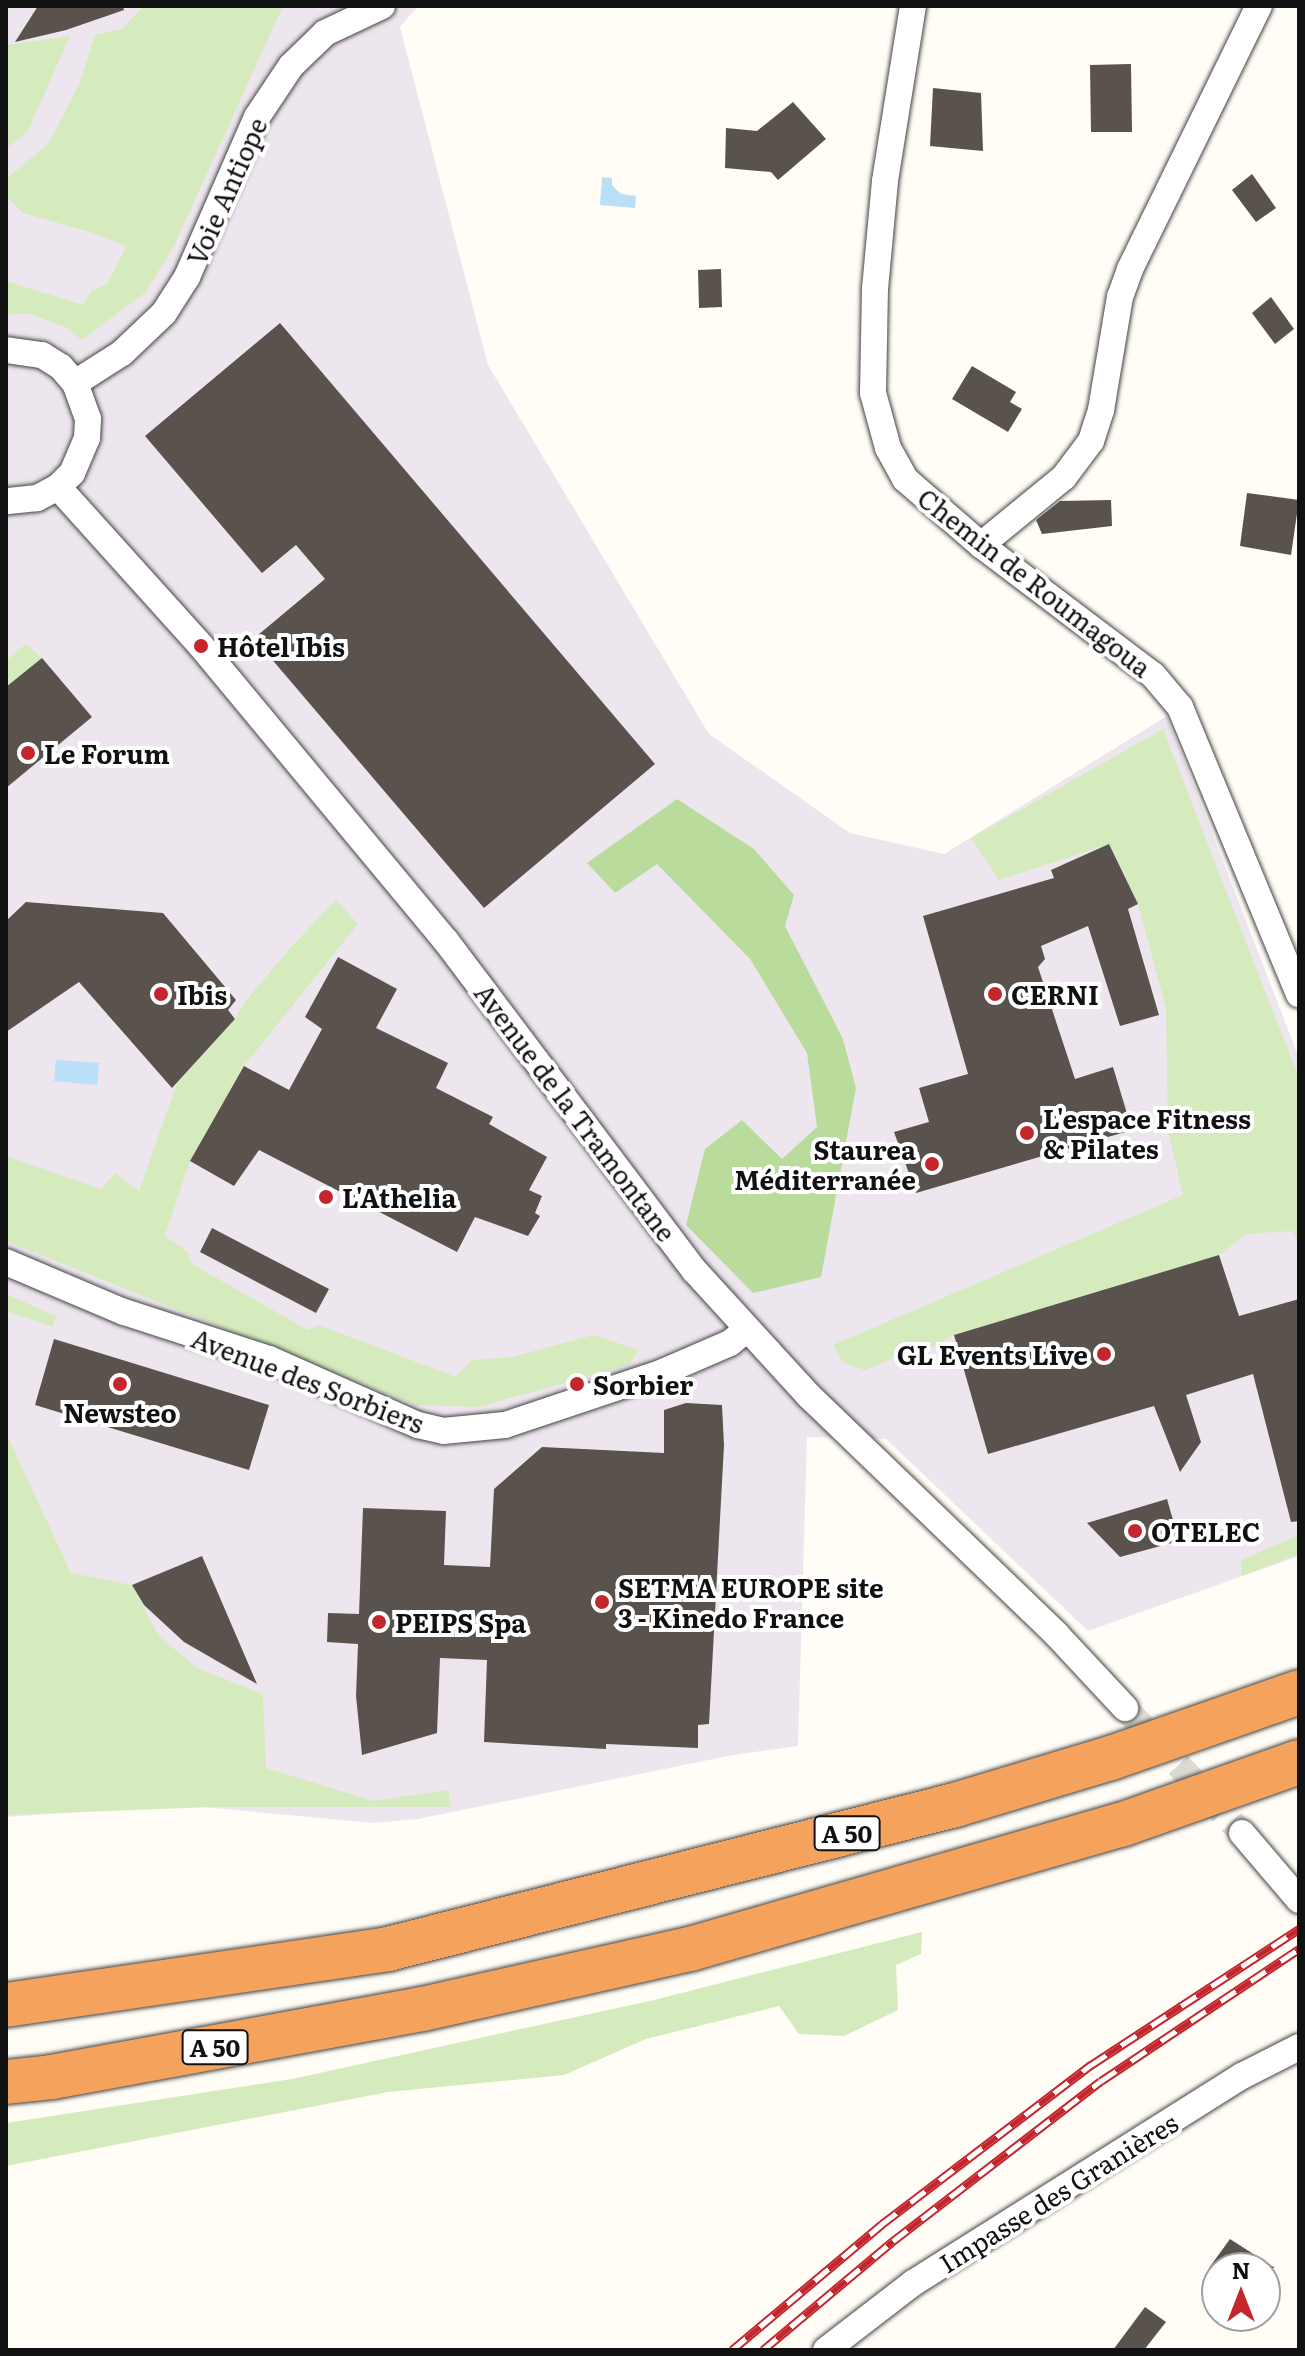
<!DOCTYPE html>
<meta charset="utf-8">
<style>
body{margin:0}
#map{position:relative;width:1305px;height:2356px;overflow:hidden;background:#fffdf5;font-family:Literata,serif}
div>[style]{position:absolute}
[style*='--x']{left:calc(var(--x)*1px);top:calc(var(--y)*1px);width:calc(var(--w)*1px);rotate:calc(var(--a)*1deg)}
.industrial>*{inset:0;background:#eee6ef}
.green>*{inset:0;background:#d5ebbd}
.forest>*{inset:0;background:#b9dc9c}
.water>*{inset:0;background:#b9e0f7}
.building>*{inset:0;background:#5a524d}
.minor-tunnel>*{height:26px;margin-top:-13px;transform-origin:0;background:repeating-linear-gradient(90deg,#dbdad3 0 26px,transparent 0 39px)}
.roads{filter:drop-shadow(0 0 2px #444) drop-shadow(0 0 2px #444)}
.minor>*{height:26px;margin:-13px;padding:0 13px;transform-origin:13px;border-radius:13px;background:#fff}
.motorway>*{height:44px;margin:-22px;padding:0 22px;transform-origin:22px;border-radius:22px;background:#f5a25d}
.rail>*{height:9px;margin-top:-4.5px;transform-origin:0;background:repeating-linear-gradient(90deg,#fff 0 18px,#c4262e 0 36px);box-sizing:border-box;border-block:2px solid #c4262e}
.dots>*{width:22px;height:22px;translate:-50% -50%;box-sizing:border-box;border:4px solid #fff;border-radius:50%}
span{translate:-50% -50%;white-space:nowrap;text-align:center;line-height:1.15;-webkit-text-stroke:8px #fff;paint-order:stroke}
.shield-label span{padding:2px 6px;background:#fff;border:2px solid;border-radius:6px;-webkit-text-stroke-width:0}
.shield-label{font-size:24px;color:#111;font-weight:700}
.street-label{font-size:26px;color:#111}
.poi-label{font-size:26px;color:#111;font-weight:700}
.left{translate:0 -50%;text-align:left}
.right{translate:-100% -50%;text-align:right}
.frame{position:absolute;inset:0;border:8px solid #111;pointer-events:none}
.north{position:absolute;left:1201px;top:2252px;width:80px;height:80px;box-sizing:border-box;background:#fff;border:2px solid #a0a0a0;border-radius:50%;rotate:0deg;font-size:22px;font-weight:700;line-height:32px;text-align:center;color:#111}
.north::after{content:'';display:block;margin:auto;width:28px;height:36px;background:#c4262e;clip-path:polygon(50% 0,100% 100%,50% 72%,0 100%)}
</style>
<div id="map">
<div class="industrial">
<div style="clip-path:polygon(6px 6px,418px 6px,400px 27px,488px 365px,709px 734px,850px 833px,944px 854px,1167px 716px,1299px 1058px,1299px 1556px,1088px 1631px,886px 1439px,807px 1437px,798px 1746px,733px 1755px,418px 1819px,373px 1823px,181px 1805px,6px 1817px)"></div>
</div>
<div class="green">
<div style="clip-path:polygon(144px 6px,283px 6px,174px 246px,145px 293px,82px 340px,65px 327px,27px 313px,6px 315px,6px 281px,83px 305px,91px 291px,107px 284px,126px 246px,93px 233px,23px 213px,6px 196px,6px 179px,49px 143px,80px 82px,95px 35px,122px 29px)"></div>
<div style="clip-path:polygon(70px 36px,27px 133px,6px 148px,6px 45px)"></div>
<div style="clip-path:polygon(26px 644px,42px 658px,6px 690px,6px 660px)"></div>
<div style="clip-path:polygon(1163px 729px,1299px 1078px,1299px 1244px,1292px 1231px,1246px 1234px,1219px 1255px,954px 1335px,927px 1350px,898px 1356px,865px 1370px,843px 1363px,833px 1345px,1183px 1195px,1168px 1131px,1166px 1009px,1138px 904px,1110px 844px,999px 880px,971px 838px)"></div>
<div style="clip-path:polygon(336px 900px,358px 924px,244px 1066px,190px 1161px,165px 1236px,188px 1252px,192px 1264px,308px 1330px,319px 1325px,456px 1377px,471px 1360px,512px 1357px,593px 1335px,639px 1350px,629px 1365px,478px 1407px,415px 1405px,6px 1241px,6px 1156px,101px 1189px,115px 1173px,139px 1191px,177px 1083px,235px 1019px,244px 1003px,291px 947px)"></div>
<div style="clip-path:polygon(6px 1294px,56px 1316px,53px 1327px,6px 1311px)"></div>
<div style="clip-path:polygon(6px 1433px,71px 1573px,132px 1585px,159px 1636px,197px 1668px,263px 1694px,266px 1768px,374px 1801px,448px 1790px,451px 1807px,212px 1807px,6px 1815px)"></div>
<div style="clip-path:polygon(1299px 1535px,1299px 1554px,1242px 1576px,1241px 1560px)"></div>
<div style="clip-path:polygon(922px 1932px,921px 1954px,896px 1965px,898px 2010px,844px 2036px,799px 2034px,779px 2006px,646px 2039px,564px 2075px,388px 2092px,6px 2166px,6px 2123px,292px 2079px,654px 2000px)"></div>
</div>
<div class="forest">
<div style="clip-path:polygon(677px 799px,754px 849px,794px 895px,785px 926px,843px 1039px,856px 1088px,821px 1277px,753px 1293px,686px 1225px,705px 1149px,742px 1120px,782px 1159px,817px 1127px,807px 1053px,750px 959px,657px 864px,615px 893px,587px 863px)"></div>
</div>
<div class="water">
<div style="clip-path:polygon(602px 177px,612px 178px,612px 185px,621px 194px,636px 196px,635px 208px,600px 205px)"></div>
<div style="clip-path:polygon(56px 1060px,99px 1063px,97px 1085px,54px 1081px)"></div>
</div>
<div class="building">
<div style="clip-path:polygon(38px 6px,123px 6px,124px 10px,66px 30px,15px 42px)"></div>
<div style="clip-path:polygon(1131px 64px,1132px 132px,1091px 132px,1090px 65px)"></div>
<div style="clip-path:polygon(933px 88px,981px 93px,983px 151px,930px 146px)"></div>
<div style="clip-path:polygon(793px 102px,826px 139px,778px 180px,771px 172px,725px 168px,726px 128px,757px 131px)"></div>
<div style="clip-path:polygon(1252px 174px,1276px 208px,1256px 222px,1232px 190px)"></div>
<div style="clip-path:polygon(721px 269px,722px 307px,699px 308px,698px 270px)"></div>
<div style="clip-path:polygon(1271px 297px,1294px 329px,1275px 344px,1252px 313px)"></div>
<div style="clip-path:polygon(280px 323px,655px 764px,484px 908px,269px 656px,273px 653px,258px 635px,325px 579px,296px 545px,262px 573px,145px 436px)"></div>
<div style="clip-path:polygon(972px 366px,1016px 392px,1010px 402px,1022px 409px,1008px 432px,952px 399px)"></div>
<div style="clip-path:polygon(1247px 493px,1299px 500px,1291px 555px,1240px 546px)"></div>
<div style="clip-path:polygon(1111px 500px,1112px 526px,1042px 534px,1036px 520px,1060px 501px)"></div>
<div style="clip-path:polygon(42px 658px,92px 717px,6px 788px,6px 687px)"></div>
<div style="clip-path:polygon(1109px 844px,1138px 904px,1128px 909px,1159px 1015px,1120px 1026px,1088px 926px,1041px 946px,1045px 959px,1038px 967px,1075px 1079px,1113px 1067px,1132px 1130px,916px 1193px,894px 1132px,929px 1122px,919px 1088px,968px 1074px,923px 916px,1054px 878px,1051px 870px)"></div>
<div style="clip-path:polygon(26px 902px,163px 913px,236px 1000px,228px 1010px,235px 1019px,172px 1088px,79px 982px,6px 1032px,6px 921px)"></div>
<div style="clip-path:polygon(338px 957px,397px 989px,376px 1028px,448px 1063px,436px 1088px,493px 1117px,489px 1124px,547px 1157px,529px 1190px,542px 1196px,535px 1213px,540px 1216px,528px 1236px,475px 1217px,457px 1252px,259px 1150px,234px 1186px,190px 1161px,244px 1066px,289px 1090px,322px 1029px,305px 1017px)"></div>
<div style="clip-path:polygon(212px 1228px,329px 1289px,316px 1313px,200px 1252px)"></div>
<div style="clip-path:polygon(1219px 1255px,1239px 1316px,1299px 1299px,1299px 1521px,1291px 1522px,1253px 1374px,1186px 1395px,1201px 1442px,1180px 1472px,1154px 1406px,988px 1454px,954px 1335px)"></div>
<div style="clip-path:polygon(54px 1339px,269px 1405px,249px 1470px,35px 1405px)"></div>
<div style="clip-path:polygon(686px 1403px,722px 1405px,724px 1445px,709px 1724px,698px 1725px,698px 1748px,606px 1744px,606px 1749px,484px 1742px,487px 1660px,440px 1658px,437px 1733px,362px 1755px,356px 1696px,358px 1644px,327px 1642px,328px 1613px,359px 1614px,363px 1508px,446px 1511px,444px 1565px,490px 1567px,494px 1489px,542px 1447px,664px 1453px,664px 1410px)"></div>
<div style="clip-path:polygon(1167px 1499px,1179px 1541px,1120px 1557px,1087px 1523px)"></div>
<div style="clip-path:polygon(202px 1556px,257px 1684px,184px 1642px,144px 1605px,132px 1585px)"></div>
<div style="clip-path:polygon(1230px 2239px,1275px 2268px,1209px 2268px)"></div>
<div style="clip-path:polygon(1145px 2307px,1166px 2322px,1144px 2350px,1113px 2350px)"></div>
</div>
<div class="minor-tunnel">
<div style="--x:1125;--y:1708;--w:171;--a:46.9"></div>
</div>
<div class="roads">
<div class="minor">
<div style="--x:913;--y:6;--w:177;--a:99.1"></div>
<div style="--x:885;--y:181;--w:107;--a:95.3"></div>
<div style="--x:875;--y:288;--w:105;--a:91.1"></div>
<div style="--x:873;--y:393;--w:57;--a:74.7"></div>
<div style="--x:888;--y:448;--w:35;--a:61"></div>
<div style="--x:905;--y:479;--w:101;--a:41"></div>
<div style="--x:981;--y:545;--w:216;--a:37.1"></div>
<div style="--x:1153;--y:675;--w:42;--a:49.8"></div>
<div style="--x:1180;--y:707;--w:311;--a:67.5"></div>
<div style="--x:6;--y:350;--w:36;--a:8"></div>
<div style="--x:42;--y:355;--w:22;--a:32"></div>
<div style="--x:61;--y:367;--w:21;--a:49"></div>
<div style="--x:75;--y:383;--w:38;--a:70"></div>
<div style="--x:88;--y:419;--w:19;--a:93"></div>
<div style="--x:87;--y:438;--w:38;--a:113"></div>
<div style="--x:72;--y:473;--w:20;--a:135"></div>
<div style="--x:58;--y:487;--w:24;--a:152"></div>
<div style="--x:37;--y:498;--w:31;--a:174"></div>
<div style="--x:75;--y:383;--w:56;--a:-32.6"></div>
<div style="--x:122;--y:353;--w:58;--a:-43.6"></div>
<div style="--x:164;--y:313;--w:43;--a:-57.4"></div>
<div style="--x:187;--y:277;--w:175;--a:-66.4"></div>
<div style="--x:257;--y:117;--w:61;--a:-56.3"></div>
<div style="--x:291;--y:66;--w:47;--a:-44.1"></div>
<div style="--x:325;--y:33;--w:63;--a:-25.3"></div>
<div style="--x:58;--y:487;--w:214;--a:48"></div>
<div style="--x:201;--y:646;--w:383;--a:50.3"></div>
<div style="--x:446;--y:941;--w:413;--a:53"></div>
<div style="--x:695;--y:1271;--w:169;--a:47.6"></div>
<div style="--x:809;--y:1396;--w:344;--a:43.9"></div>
<div style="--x:1057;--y:1635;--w:100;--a:47"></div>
<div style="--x:981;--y:545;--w:107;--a:-39.3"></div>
<div style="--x:1064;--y:477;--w:45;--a:-53.1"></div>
<div style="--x:1091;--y:441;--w:33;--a:-72"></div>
<div style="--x:1101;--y:410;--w:115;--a:-80.5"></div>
<div style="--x:1120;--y:297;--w:30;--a:-70"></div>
<div style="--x:1130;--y:269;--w:293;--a:-63.9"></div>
<div style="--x:6;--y:1262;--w:128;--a:23"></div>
<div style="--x:124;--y:1312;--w:152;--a:18"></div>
<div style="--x:269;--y:1359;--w:163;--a:23.9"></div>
<div style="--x:418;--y:1425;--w:26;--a:13"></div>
<div style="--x:443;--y:1431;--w:62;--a:-5.5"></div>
<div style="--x:505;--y:1425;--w:167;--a:-18.5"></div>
<div style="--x:663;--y:1372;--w:73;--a:-23.4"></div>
<div style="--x:730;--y:1343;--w:22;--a:-39"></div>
<div style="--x:1242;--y:1833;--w:88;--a:49.6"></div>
<div style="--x:826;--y:2350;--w:110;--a:-37.6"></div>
<div style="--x:913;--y:2283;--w:389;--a:-32.2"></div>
<div style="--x:1242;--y:2076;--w:64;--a:-27"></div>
</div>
<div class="motorway">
<div style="--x:6;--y:2005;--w:386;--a:-8.3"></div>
<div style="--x:388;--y:1949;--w:585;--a:-14.25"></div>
<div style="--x:955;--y:1805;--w:163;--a:-16.8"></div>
<div style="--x:1111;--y:1758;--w:199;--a:-19.3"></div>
<div style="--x:6;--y:2082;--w:46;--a:-6.2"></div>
<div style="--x:52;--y:2077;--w:377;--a:-10.4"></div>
<div style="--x:423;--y:2009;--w:274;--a:-12.7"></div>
<div style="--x:690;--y:1949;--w:448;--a:-16.1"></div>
<div style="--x:1121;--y:1825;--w:189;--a:-19.5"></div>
</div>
</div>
<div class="rail">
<div style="--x:732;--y:2350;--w:196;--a:-40"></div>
<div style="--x:882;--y:2224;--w:263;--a:-37.3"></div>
<div style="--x:1091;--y:2065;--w:249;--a:-33.2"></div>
<div style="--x:763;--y:2350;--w:170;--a:-40"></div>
<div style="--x:893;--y:2241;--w:262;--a:-37.6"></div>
<div style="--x:1101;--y:2081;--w:238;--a:-33.7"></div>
</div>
<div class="dots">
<div style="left:201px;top:646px;background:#c4262e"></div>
<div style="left:28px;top:753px;background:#c4262e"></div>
<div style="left:161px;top:994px;background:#c4262e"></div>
<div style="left:995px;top:994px;background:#c4262e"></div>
<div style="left:1027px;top:1133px;background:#c4262e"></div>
<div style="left:932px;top:1164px;background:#c4262e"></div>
<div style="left:326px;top:1197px;background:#c4262e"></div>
<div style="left:1104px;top:1354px;background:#c4262e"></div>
<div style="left:120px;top:1384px;background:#c4262e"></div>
<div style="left:577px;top:1384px;background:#c4262e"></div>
<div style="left:1135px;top:1531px;background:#c4262e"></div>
<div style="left:602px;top:1602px;background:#c4262e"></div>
<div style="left:379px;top:1622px;background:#c4262e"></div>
</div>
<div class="shield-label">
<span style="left:847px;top:1833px">A 50</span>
<span style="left:215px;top:2047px">A 50</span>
</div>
<div class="street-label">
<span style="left:226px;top:191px;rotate:-66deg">Voie Antiope</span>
<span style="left:1035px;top:582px;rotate:38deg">Chemin de Roumagoua</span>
<span style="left:576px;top:1112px;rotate:53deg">Avenue de la Tramontane</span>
<span style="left:308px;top:1380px;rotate:21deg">Avenue des Sorbiers</span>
<span style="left:1058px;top:2192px;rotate:-32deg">Impasse des Granières</span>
</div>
<div class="poi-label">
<span class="left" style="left:217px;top:646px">Hôtel Ibis</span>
<span class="left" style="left:44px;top:753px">Le Forum</span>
<span class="left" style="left:177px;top:994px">Ibis</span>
<span class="left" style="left:1011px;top:994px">CERNI</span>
<span class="left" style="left:1043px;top:1133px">L'espace Fitness<br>&amp; Pilates</span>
<span class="right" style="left:916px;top:1164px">Staurea<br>Méditerranée</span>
<span class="left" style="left:342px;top:1197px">L'Athelia</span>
<span class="right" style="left:1088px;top:1354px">GL Events Live</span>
<span class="left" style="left:593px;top:1384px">Sorbier</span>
<span style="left:120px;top:1412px">Newsteo</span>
<span class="left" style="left:1151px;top:1531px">OTELEC</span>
<span class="left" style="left:618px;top:1602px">SETMA EUROPE site<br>3 - Kinedo France</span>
<span class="left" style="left:395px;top:1622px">PEIPS Spa</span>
</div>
<div class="frame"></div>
<div class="north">N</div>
</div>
